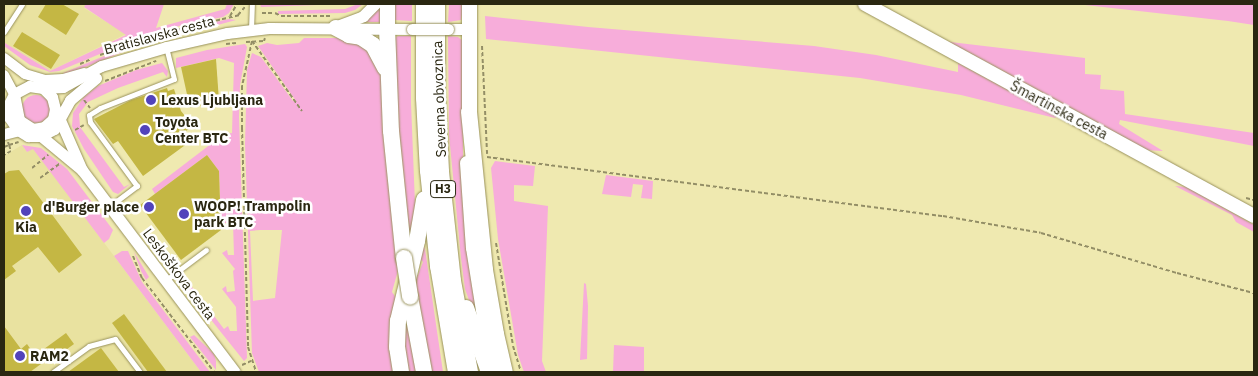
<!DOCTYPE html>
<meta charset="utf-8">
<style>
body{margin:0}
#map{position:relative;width:1258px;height:376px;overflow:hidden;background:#efe9b0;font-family:"IBM Plex Sans",sans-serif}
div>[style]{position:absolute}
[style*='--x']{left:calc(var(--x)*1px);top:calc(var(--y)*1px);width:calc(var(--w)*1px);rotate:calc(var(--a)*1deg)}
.built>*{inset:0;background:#e9e2a0}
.green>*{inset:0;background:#f7adda}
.round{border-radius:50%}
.building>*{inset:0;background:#c4b744}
.path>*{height:2px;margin-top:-1px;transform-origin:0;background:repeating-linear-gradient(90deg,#938e66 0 4px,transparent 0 6.5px)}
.roads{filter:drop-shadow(0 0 1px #99925c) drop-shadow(0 0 1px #99925c)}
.service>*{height:5px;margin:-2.5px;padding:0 2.5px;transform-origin:2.5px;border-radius:2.5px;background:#fff}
.minor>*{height:10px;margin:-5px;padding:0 5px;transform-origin:5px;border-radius:5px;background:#fff}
.tertiary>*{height:11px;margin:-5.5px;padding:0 5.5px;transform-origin:5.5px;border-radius:5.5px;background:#fff}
.secondary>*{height:14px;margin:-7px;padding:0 7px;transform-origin:7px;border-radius:7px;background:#fff}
.primary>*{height:15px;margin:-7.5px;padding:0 7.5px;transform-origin:7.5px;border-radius:7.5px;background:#fff}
.trunk>*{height:16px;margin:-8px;padding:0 8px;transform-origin:8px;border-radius:8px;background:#fff}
.bridges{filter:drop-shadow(0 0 1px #99925c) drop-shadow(0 0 1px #99925c)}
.tertiary-bridge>*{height:11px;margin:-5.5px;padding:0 5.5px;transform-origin:5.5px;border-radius:5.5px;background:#fff}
.trunk-bridge>*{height:16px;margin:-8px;padding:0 8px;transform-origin:8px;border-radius:8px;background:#fff}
.dots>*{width:14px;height:14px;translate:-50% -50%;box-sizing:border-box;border:2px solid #fff;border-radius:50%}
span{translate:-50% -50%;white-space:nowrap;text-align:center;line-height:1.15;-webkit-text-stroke:5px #fff;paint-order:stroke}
.shield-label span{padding:1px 4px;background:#fff;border:1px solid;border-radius:4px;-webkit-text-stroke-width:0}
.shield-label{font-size:12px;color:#2a2711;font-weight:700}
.street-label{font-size:14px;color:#2a2711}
.poi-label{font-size:14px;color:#2a2711;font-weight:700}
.left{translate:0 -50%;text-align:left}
.right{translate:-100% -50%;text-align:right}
.frame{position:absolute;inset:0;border:5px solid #2a2711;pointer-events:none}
</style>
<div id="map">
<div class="built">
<div style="clip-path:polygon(4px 4px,86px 4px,84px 8px,126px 34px,50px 71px,5px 43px,4px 45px)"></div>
<div style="clip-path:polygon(22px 145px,27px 152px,33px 148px,201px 372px,4px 372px,4px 156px)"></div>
</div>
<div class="green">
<div style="clip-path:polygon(86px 4px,164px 4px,156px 28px,225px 9px,227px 4px,234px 4px,229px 13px,223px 17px,179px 26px,131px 41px,59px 71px,50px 72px,30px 65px,4px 46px,5px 43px,50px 71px,126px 35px,84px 7px)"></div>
<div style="clip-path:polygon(260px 4px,345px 4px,261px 7px)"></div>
<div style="clip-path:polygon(358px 4px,363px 4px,355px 10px,345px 13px,278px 14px,278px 11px,345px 9px)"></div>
<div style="clip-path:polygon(380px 4px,381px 22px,366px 22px,365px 21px)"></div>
<div style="clip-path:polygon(392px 4px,412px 4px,412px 21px,394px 20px)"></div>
<div style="clip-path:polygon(449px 4px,464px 4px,461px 20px,448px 22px)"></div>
<div style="clip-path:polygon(1076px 4px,1254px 4px,1254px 25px,1228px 21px)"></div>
<div style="clip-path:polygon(485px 16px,588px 27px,814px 46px,876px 55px,958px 72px,958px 63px,1057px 116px,1055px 118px,961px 95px,860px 78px,486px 39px)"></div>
<div style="clip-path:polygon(229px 19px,236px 20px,133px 48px,63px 76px,63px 73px,133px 44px,179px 30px)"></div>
<div style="clip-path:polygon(398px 36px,411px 36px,411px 103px,415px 204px,411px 247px,398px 138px,395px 38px)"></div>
<div style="clip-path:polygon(448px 36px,458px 37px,463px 41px,463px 158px,483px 339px,465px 289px,461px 258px,449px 135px)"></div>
<div style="clip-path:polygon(evenodd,304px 38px,345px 38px,363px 44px,382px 72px,399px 267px,392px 292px,397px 299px,395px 372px,259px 372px,252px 353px,245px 144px,247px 70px,252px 53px,261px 57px,293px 101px,296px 101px,258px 46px,267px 43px,277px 45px,299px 43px,304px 38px,260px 230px,282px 230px,275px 298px,253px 301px,250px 231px,260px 230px)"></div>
<div style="clip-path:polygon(942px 41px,1085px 58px,1085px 74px,1101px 75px,1100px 89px,1124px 91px,1125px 114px,1254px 133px,1254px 146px,1120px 120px,1119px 124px,1163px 151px,1144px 150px)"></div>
<div style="clip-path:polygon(245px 44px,247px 47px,240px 85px,239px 117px,247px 358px,244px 361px,180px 281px,182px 274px,224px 329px,228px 326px,230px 331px,237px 331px,236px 307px,222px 289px,226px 286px,227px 292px,235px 291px,233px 271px,235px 269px,222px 253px,227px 250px,228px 255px,234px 255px,233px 223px,221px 223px,219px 171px,207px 155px,155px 194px,152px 189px,224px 134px,232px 133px,234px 63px,219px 58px,176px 68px,176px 58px,207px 50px)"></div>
<div style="clip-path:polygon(162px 63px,168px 71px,167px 77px,163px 72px,118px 88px,88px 102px,79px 114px,80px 127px,124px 187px,130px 184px,118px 194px,113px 192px,84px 149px,72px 126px,73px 113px,84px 97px,98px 86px,136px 70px)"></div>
<div class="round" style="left:22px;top:95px;width:28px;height:28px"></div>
<div style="clip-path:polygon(22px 145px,41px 148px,67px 169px,113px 230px,109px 239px,104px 243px,33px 149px,27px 152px)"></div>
<div style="clip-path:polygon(495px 161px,535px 166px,533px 186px,514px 185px,514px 201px,548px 206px,542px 361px,546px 372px,524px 372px,518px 355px,498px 239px,491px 168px)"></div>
<div style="clip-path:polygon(606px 175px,653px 181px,652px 199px,641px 198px,643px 185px,633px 184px,631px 197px,602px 194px)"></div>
<div style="clip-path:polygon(1175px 186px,1187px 187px,1254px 225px,1254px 232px,1236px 222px,1232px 215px)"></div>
<div style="clip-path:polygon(424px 246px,425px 249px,443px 372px,429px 372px,414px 285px,423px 262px,419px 257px)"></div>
<div style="clip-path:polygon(122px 251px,128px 251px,142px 282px,210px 372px,201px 372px,114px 256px)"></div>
<div style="clip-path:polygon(134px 252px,149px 277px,146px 280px,141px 271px)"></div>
<div style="clip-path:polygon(584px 283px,586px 284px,588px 306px,587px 359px,580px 360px)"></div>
<div style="clip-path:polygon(405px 310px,417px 372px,408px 372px,404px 352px)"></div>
<div style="clip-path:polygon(194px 335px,214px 354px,216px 361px,216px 370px,190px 337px)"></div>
<div style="clip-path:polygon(614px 345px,644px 347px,644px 372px,613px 372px)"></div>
</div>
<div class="building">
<div style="clip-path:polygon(46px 4px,62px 4px,79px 14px,66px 35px,38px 17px)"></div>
<div style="clip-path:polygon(22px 32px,60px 55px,51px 69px,13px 46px)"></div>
<div style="clip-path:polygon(216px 59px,219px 101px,190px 108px,181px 67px)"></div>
<div style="clip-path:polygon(167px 88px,168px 91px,174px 89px,181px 111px,193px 126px,182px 134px,188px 143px,143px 176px,118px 141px,113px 144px,94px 119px,131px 100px)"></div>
<div style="clip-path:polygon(207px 155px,219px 171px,221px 230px,181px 260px,140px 205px)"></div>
<div style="clip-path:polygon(19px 170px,82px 255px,59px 273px,38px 247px,12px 266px,16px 271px,4px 280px,4px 174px,9px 171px)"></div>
<div style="clip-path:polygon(124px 314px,167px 372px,148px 372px,112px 323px)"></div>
<div style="clip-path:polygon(4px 326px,21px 349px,27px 344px,41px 364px,30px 372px,4px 372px)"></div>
<div style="clip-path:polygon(66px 333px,74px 344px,52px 360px,44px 349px)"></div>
<div style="clip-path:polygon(101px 348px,119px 372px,68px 372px)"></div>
</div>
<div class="path">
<div style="--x:262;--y:13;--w:13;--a:0"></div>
<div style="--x:275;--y:13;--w:7;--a:27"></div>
<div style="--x:281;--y:16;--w:50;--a:0"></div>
<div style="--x:238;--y:15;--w:11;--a:-49"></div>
<div style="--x:230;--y:16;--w:14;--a:-60"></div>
<div style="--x:252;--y:41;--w:46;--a:102.5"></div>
<div style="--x:242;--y:86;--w:42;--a:90"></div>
<div style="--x:242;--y:128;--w:219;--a:88.4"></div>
<div style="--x:248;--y:347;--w:26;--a:72"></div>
<div style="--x:252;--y:41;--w:86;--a:54.5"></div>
<div style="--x:246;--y:42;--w:18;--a:-3"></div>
<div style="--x:264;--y:41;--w:3;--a:-72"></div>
<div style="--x:226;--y:44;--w:10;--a:-6"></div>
<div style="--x:482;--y:46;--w:108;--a:87.3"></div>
<div style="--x:100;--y:55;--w:63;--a:-19.6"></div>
<div style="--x:159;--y:34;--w:83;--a:-13.2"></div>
<div style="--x:80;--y:64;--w:12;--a:-24"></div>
<div style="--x:105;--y:81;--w:55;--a:-21.4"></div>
<div style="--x:84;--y:100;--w:10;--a:53"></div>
<div style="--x:75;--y:130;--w:10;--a:-29"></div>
<div style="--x:8;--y:142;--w:3;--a:72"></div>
<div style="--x:9;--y:145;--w:10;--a:-17"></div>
<div style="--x:4;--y:147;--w:5;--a:-22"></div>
<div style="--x:9;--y:145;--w:6;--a:72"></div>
<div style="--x:11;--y:151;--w:8;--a:150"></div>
<div style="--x:487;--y:157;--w:460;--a:7.4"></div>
<div style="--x:943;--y:216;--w:99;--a:9.8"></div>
<div style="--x:1041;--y:233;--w:142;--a:16.4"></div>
<div style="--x:1177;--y:273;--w:80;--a:14.6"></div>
<div style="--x:32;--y:168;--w:21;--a:-39"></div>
<div style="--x:40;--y:178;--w:24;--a:-36"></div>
<div style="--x:1246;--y:198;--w:8;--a:14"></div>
<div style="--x:496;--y:243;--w:104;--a:80.6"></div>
<div style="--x:513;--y:346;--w:27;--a:73"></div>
<div style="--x:133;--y:256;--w:24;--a:68"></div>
<div style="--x:142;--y:278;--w:118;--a:52.5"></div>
<div style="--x:242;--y:365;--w:10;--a:-24"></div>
</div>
<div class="roads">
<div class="service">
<div style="--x:251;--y:30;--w:26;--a:-88"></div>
<div style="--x:4;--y:32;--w:33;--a:-57"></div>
<div style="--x:110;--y:206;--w:34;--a:-37"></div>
<div style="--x:137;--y:186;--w:79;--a:-126.3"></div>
<div style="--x:90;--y:122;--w:7;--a:-98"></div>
<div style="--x:89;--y:115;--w:13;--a:-32"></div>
<div style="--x:100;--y:108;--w:79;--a:-21.4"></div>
<div style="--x:174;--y:79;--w:32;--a:-104"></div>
<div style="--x:166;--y:280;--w:50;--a:-36.9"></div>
<div style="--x:53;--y:372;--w:44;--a:-35.8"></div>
<div style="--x:89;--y:346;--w:27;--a:-15"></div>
<div style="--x:115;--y:339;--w:41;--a:52.9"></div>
</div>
<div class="minor">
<div style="--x:4;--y:58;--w:26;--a:37"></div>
<div style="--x:25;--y:74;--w:21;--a:17"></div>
<div style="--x:45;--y:80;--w:18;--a:-3"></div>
<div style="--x:63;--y:79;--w:22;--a:-16"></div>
<div style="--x:4;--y:75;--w:21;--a:62"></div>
</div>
<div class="tertiary">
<div style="--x:340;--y:25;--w:25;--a:-21"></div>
<div style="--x:363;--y:16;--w:17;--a:-45"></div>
<div style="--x:448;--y:29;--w:20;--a:0"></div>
<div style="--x:43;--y:88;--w:20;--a:-3"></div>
<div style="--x:63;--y:87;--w:43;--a:-28.9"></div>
<div style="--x:101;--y:66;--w:68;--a:-16.3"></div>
<div style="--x:166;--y:47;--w:63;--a:-12.9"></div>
<div style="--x:227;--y:33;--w:42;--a:-6.8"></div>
<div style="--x:269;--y:28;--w:143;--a:0.4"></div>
<div style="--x:14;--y:94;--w:26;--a:79"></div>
<div style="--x:19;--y:120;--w:17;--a:33"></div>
<div style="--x:33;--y:129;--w:11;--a:-10"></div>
<div style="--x:44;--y:127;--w:12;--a:-42"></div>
<div style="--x:53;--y:119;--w:10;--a:-79"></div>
<div style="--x:55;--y:109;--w:12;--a:-104"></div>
<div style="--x:52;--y:97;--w:13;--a:-135"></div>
<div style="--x:43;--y:88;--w:14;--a:-172"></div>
<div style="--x:29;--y:86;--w:17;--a:152"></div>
<div style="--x:14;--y:94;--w:13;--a:117"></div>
<div style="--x:8;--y:106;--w:11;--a:85"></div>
<div style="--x:9;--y:117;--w:16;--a:55"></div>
<div style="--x:18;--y:130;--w:12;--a:31"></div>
<div style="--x:28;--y:136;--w:13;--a:0"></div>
<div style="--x:41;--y:136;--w:15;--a:-28"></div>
<div style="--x:54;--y:129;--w:33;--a:-61"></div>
<div style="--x:70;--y:100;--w:34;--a:-40"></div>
<div style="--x:60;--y:120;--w:55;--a:66.3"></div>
<div style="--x:82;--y:170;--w:253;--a:52.9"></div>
<div style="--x:4;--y:134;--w:20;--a:-15"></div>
<div style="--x:41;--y:136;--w:53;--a:39.7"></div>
</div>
<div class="secondary">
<div style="--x:865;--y:4;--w:443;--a:28.6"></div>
<div style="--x:467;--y:163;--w:85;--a:86"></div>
<div style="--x:473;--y:248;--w:70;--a:80.9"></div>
<div style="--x:484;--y:317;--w:56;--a:77.7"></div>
</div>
<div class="primary">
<div style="--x:469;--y:4;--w:108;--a:90"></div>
<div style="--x:387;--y:28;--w:24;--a:-90"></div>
</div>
<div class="trunk">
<div style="--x:424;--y:4;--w:94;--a:90"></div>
<div style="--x:424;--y:98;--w:73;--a:86.9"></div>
<div style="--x:428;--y:171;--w:96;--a:84"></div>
<div style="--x:438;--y:266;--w:108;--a:80.4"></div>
<div style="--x:437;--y:4;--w:88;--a:90"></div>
<div style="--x:437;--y:92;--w:80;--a:87.1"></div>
<div style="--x:441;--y:172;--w:110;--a:83.7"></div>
<div style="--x:453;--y:281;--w:93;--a:79.4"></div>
<div style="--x:336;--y:28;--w:15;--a:28"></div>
<div style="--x:349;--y:35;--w:12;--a:9"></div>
<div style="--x:361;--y:37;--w:14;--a:34"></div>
<div style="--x:373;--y:45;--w:26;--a:62"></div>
<div style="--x:387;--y:28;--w:103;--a:87.8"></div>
<div style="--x:391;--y:131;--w:128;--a:84.2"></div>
<div style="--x:469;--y:112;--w:159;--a:84.2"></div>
<div style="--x:485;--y:270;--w:65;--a:80.2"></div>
<div style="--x:496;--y:334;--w:39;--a:77"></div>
<div style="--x:410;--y:297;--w:76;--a:79.4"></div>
<div style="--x:466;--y:308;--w:68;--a:70.2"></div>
<div style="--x:401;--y:372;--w:25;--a:-99"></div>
<div style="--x:397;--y:347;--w:26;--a:-88"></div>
<div style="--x:398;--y:321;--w:82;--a:-76.6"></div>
<div style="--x:417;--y:241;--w:42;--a:-80.3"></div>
</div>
</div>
<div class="bridges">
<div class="tertiary-bridge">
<div style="--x:412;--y:29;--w:36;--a:0"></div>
</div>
<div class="trunk-bridge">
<div style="--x:404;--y:258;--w:39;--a:81"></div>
</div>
</div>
<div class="dots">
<div style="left:151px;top:100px;background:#5243bb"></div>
<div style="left:145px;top:130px;background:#5243bb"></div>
<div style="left:149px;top:207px;background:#5243bb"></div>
<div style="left:26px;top:211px;background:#5243bb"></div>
<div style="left:184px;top:214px;background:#5243bb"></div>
<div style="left:20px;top:356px;background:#5243bb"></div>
</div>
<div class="shield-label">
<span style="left:443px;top:189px">H3</span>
</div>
<div class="street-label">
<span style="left:159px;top:35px;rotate:-15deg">Bratislavska cesta</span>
<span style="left:439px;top:99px;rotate:-92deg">Severna obvoznica</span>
<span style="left:1059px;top:110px;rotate:28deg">Šmartinska cesta</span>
<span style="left:179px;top:274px;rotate:53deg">Leskoškova cesta</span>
</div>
<div class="poi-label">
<span class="left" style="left:161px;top:100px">Lexus Ljubljana</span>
<span class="left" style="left:155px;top:130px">Toyota<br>Center BTC</span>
<span class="left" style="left:194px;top:214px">WOOP! Trampolin<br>park BTC</span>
<span class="right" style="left:139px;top:207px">d'Burger place</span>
<span style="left:26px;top:227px">Kia</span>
<span class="left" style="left:30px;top:356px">RAM2</span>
</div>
<div class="frame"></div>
</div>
